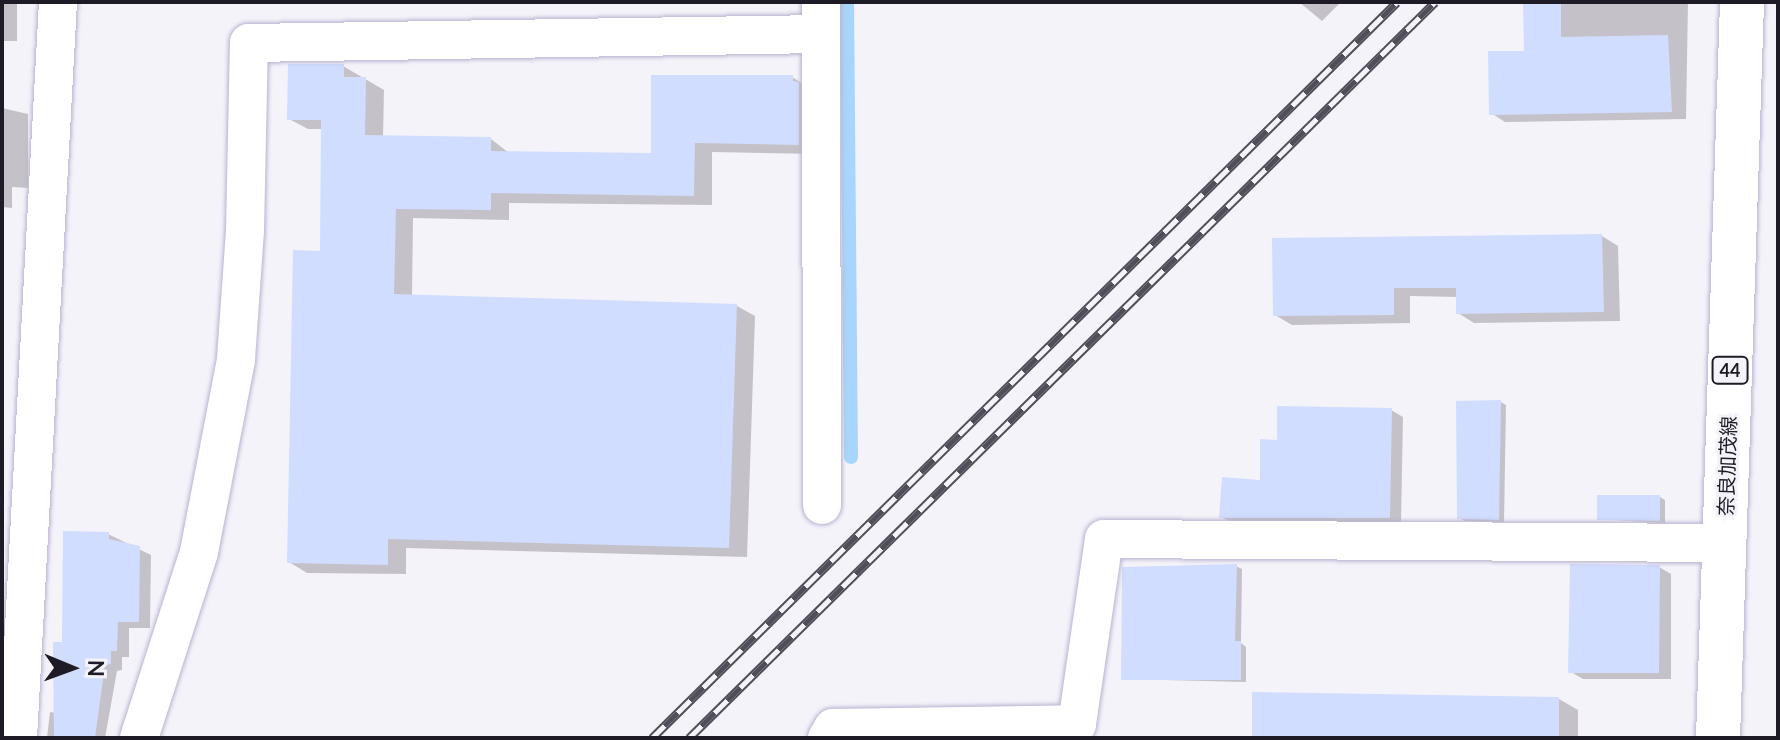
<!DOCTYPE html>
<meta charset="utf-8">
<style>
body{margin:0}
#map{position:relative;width:1780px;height:740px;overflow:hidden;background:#f5f3fa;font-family:Lato,"Noto Sans JP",sans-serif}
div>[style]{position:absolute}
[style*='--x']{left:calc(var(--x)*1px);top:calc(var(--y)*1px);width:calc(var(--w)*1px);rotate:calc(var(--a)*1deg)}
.shadow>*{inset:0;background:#0003}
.stream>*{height:14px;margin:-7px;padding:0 7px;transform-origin:7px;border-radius:7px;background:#a8d5fb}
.building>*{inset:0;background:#d0ddfe}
.roads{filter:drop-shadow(0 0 2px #b8b2d0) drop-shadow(0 0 2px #b8b2d0)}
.minor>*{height:38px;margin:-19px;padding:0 19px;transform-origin:19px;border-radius:19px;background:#fff}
.primary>*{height:44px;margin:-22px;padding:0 22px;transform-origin:22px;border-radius:22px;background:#fff}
.rail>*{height:9px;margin-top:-4.5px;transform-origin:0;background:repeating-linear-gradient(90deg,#f5f3fa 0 18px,#504e58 0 36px);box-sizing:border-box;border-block:2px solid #504e58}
span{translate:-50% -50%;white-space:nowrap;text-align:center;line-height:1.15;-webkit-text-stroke:6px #f5f3fa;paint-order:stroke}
.shield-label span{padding:2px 6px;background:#f5f3fa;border:2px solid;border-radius:6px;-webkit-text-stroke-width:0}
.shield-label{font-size:18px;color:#1e1b26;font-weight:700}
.street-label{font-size:20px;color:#1e1b26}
.frame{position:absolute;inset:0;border:4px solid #1e1b26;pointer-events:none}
.north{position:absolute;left:32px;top:628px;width:80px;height:80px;-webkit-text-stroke:6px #f5f3fa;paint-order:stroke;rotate:91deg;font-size:22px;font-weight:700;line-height:32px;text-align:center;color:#1e1b26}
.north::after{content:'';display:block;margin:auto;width:28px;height:36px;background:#1e1b26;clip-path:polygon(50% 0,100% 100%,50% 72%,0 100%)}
</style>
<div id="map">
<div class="shadow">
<div style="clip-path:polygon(2px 2px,17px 2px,17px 41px,2px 41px)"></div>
<div style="clip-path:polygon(1299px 2px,1341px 2px,1322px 21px)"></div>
<div style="clip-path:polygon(1525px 2px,1688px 2px,1686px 119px,1505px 122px,1491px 113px,1526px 53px)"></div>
<div style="clip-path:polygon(343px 66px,384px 90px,383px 137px,491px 139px,509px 153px,653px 155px,792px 77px,810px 88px,817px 154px,712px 152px,712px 205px,509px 203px,509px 220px,413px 218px,412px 297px,737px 306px,755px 316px,747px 557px,406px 548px,406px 574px,307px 573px,289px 562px,322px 253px,323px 129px,308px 129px,289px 119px)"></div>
<div style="clip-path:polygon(2px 108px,28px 114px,28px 188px,12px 187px,12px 208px,2px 207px)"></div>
<div style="clip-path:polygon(1602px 236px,1618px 246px,1620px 321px,1474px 323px,1458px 313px,1458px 297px,1410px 296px,1410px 323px,1292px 325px,1275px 315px)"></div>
<div style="clip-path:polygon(1501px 402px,1506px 405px,1504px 522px,1465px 521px,1459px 518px)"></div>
<div style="clip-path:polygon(1391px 410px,1403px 417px,1401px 523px,1233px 523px,1221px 517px,1262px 482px,1279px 442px)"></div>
<div style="clip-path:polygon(1660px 497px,1665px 500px,1665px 523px,1599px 519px)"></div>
<div style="clip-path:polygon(108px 534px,151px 555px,150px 628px,129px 628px,129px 657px,122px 657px,122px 670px,117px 671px,105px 738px,47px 738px,50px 712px,56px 713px,64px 644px)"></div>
<div style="clip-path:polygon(1236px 566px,1242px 569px,1241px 643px,1246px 647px,1246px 682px,1123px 679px)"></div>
<div style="clip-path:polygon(1659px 567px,1671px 574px,1671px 679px,1583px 679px,1571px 672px)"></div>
<div style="clip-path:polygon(1559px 699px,1578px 710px,1578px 738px,1254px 738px)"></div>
</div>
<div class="stream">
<div style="--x:847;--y:2;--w:455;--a:89.5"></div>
</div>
<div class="building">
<div style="clip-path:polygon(1523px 2px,1561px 2px,1561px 37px,1668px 35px,1672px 112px,1489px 115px,1488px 51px,1524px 51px)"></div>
<div style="clip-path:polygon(288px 64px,344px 64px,344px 77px,366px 77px,365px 135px,491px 137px,491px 151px,651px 153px,651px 75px,793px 75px,793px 81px,799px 82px,799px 145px,695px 143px,694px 196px,491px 193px,491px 210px,396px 209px,394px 294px,737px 304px,729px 548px,388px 539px,388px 565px,287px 563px,293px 250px,320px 251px,321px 120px,287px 120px)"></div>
<div style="clip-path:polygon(1602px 234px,1604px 312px,1456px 314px,1456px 288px,1394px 288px,1394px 315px,1273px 316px,1272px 238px)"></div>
<div style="clip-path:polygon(1501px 400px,1499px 520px,1457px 519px,1456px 401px)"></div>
<div style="clip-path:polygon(1277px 406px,1392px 408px,1390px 518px,1219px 518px,1222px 477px,1260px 480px,1260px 439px,1277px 440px)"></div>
<div style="clip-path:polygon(1597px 495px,1660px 495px,1660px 521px,1597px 520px)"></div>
<div style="clip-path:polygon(63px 531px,109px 532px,109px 539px,140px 546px,139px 622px,118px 622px,117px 651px,111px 651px,111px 664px,105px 665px,95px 738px,54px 738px,53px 642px,62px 642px)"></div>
<div style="clip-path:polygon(1237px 564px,1235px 641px,1241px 641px,1241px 680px,1121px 680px,1122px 567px)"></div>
<div style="clip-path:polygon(1570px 564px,1660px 565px,1659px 673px,1568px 673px)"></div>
<div style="clip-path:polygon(1252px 692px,1559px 697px,1559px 738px,1252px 738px)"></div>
</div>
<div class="roads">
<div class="minor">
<div style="--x:821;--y:2;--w:503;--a:89.89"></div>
<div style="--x:18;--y:738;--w:737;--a:-86.89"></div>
<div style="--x:139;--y:738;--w:195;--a:-72.1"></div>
<div style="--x:199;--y:552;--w:197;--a:-79.1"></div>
<div style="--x:236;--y:359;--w:128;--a:-86"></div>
<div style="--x:245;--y:231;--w:188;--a:-88.8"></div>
<div style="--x:249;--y:43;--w:571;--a:-0.9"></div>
<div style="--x:827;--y:738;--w:12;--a:-59"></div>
<div style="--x:833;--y:728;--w:244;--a:-0.9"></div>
<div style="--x:1077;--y:724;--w:187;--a:-81.7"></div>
<div style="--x:1104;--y:539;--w:621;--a:0.37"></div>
</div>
<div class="primary">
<div style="--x:1718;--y:738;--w:736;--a:-88.13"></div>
</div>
</div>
<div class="rail">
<div style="--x:652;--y:738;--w:1047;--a:-44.65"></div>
<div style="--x:689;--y:738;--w:1048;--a:-44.61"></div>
</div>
<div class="shield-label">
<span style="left:1730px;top:370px">44</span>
</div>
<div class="street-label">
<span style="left:1727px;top:466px;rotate:-88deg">奈良加茂線</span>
</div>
<div class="frame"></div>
<div class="north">N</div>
</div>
